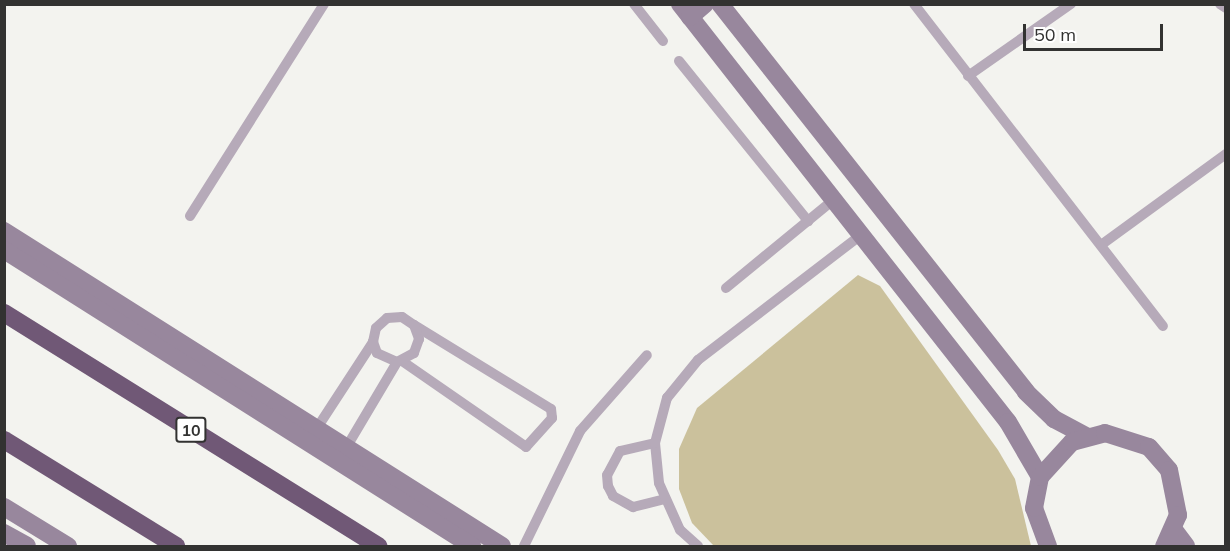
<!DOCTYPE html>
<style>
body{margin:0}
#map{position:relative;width:1230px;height:551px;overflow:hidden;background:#f3f3ef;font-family:Mulish,sans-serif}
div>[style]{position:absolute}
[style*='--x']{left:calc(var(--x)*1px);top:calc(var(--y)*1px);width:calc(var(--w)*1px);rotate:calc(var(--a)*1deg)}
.green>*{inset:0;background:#cbc19c}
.lane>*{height:10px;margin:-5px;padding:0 5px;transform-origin:5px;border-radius:5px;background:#b6aab9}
.secondary>*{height:18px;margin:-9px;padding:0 9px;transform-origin:9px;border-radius:9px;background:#98879d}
.highway>*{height:18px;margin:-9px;padding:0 9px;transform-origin:9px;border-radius:9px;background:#705876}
span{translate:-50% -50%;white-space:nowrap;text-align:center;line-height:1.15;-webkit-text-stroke:4.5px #fff;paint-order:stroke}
.shield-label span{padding:2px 4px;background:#fff;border:2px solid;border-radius:4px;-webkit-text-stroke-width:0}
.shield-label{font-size:16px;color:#323231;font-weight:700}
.frame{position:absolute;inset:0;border:6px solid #323231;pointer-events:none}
.scale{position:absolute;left:1023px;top:24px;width:140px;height:27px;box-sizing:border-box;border:3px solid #323231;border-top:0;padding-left:8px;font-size:18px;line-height:21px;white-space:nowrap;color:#323231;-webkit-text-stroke:4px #fff;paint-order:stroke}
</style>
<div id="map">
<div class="green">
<div style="clip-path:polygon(858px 275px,880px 286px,998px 450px,1015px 479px,1031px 546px,714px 546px,692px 523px,679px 489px,679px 449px,697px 408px)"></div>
</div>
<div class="lane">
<div style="--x:634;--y:4;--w:47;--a:51.9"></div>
<div style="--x:914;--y:4;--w:407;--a:52.3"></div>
<div style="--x:1220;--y:4;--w:7;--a:34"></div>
<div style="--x:679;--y:61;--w:206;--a:51.1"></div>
<div style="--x:968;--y:76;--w:126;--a:-35"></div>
<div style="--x:190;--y:216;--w:251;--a:-57.7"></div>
<div style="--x:1101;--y:245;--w:155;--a:-36.1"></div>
<div style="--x:726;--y:288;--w:139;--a:-39.4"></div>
<div style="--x:402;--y:361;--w:151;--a:34.7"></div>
<div style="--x:526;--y:447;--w:39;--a:-48"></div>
<div style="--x:552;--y:418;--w:9;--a:-96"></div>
<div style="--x:551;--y:409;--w:161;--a:-148.5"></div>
<div style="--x:317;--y:428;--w:103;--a:-56.9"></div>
<div style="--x:373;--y:342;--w:14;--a:-78"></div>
<div style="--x:376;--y:328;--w:15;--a:-42"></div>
<div style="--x:387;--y:318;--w:15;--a:-4"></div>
<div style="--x:402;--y:317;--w:14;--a:34"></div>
<div style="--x:414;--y:325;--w:15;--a:70"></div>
<div style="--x:419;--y:339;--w:15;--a:110"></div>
<div style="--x:414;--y:353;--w:19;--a:152"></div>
<div style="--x:397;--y:362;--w:22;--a:-156"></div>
<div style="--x:377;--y:353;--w:12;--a:-110"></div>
<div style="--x:655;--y:443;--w:36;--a:167"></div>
<div style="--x:620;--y:451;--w:27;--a:118"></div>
<div style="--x:607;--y:475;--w:11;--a:85"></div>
<div style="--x:608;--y:486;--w:11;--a:63"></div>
<div style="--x:613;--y:496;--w:23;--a:29"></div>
<div style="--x:633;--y:507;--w:32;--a:-14"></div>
<div style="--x:346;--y:448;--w:100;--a:-59.3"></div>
<div style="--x:524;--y:546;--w:128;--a:-64"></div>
<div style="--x:580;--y:431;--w:101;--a:-48.6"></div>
<div style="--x:698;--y:546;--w:24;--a:-138"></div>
<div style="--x:680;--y:530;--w:51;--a:-114.1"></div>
<div style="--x:659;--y:483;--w:40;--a:-95.7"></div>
<div style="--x:655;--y:443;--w:47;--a:-75.1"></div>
<div style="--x:667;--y:398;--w:49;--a:-50.8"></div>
<div style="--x:698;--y:360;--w:205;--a:-37.5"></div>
</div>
<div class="secondary">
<div style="--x:680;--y:4;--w:531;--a:51.88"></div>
<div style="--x:1008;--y:422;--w:64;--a:59.8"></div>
<div style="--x:720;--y:4;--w:494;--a:51.7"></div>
<div style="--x:1026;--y:392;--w:39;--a:44"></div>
<div style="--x:1054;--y:419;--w:36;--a:28"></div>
<div style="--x:690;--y:17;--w:20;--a:-41"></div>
<div style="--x:4;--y:231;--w:589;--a:32.31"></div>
<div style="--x:4;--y:250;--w:554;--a:32.31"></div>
<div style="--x:4;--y:507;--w:75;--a:31.4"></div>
<div style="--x:1174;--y:530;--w:20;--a:53"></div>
<div style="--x:4;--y:533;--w:26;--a:29"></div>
<div style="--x:1048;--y:546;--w:40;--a:-110.2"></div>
<div style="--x:1034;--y:508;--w:32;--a:-79"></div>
<div style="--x:1040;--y:477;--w:47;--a:-47.6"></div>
<div style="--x:1072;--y:442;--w:34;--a:-15"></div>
<div style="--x:1105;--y:433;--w:46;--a:17.7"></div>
<div style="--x:1149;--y:447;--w:30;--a:49"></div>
<div style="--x:1169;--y:470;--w:46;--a:78.7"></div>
<div style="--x:1178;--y:515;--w:34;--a:114"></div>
</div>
<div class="highway">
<div style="--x:4;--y:313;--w:441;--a:31.9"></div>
<div style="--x:4;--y:440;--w:202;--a:31.6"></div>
</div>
<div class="shield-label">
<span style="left:191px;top:430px">10</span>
</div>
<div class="frame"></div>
<div class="scale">50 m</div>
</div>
